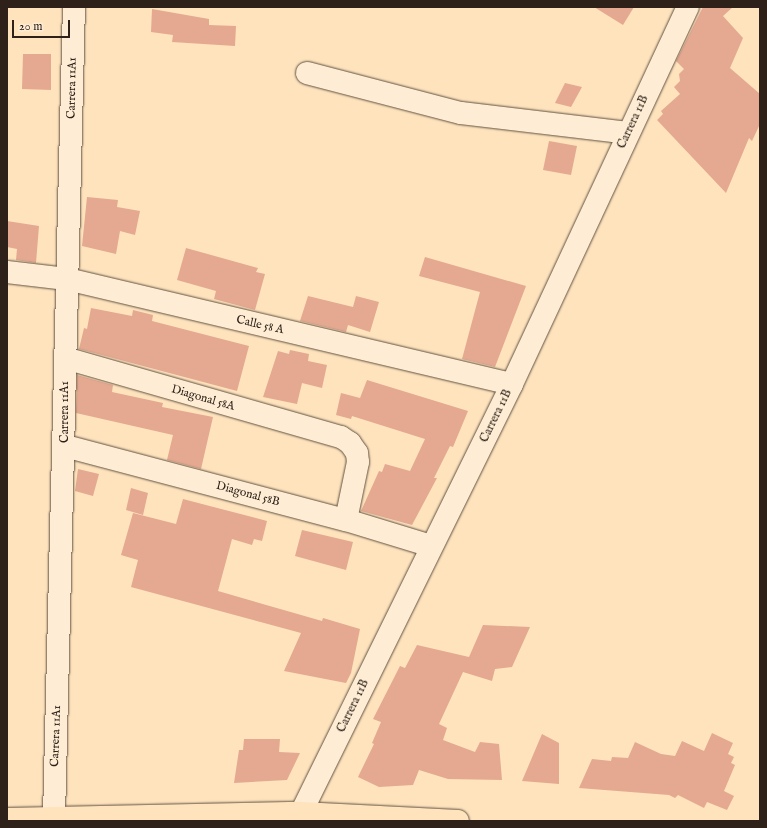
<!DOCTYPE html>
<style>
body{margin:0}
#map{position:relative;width:767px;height:828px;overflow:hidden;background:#fee3bd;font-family:"IM FELL English",serif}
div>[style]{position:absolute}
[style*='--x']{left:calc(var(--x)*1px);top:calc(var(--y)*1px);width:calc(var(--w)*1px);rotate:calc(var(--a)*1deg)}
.building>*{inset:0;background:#e4a990}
.roads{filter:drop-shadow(0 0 1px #615242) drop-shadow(0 0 1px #615242)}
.minor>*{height:22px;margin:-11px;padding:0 11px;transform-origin:11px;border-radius:11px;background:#feedd4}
.major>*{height:22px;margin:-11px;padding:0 11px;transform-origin:11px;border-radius:11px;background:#fee3bd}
span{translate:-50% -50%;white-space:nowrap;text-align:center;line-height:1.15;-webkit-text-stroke:3px #feedd4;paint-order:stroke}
.street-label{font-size:12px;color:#2d2119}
.frame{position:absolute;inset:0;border:8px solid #2d2119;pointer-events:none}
.scale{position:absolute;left:12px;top:20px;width:58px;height:18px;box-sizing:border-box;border:2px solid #2d2119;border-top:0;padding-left:5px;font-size:12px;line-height:14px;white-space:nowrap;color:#2d2119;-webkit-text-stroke:3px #feedd4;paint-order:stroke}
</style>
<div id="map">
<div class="building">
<div style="clip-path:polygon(594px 7px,634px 7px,623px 25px)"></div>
<div style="clip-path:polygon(703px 7px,733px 7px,723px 16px,743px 38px,730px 68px,760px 94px,760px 124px,752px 141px,749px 138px,726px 193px,657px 120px,663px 114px,661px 111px,680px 94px,674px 87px,680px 81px,679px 74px,684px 69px,676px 61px)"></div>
<div style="clip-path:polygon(152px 9px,209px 19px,209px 25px,236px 26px,235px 46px,172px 42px,173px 35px,151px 32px)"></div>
<div style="clip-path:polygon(23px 54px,51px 54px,51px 90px,22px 89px)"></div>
<div style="clip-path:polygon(565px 83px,582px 87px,571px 107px,555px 103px)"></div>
<div style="clip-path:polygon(549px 141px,577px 146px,571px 175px,543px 170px)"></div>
<div style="clip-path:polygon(87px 197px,118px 200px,117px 207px,140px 211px,135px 235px,120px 231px,116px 254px,82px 246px)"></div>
<div style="clip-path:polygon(7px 221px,39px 226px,36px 263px,16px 260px,17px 249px,7px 247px)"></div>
<div style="clip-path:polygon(186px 248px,258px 268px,256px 272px,265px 274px,255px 310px,214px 299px,216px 291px,177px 280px)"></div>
<div style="clip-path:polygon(425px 257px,526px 286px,495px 367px,462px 359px,480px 292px,419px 276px)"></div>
<div style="clip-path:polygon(308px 296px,353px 307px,356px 296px,379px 302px,370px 332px,348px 325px,346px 332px,300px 321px)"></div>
<div style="clip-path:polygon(91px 308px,132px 316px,133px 310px,153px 315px,152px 321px,249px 346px,237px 391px,79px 349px,84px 328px,87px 329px)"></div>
<div style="clip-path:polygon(290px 350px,309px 354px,308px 361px,327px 365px,322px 388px,302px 383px,297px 404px,263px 397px,278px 351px,289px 354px)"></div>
<div style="clip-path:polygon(77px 375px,113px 385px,112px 392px,163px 403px,162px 407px,213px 417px,201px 469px,167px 460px,173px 435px,76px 413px)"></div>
<div style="clip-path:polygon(367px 380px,468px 411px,453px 447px,450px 446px,434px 478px,437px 478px,412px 525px,361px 511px,379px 471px,382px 472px,385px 464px,410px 471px,425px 439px,352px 416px,351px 419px,336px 415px,341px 393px,360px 398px)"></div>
<div style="clip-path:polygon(78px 469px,99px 474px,93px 496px,75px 491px)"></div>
<div style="clip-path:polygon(131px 488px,148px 493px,143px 515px,126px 510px)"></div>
<div style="clip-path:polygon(183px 499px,267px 521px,262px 541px,254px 539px,252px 545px,232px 539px,218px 591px,322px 621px,323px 618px,360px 629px,351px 673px,346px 683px,284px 671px,301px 633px,131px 587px,138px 560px,121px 555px,133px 513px,176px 524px)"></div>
<div style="clip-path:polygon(302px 530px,353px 542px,346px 570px,295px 556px)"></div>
<div style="clip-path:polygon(483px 625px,530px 627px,512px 667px,495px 669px,492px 681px,463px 672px,439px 724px,447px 728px,443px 740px,475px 752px,480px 742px,499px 744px,502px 780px,448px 779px,419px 770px,413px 785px,379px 787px,358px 777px,374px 744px,372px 743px,381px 722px,373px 719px,400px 666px,405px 668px,417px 645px,469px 657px)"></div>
<div style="clip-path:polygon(712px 733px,733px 743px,728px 754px,734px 757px,731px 763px,735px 765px,724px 791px,734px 796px,727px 810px,707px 802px,704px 808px,678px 795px,675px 798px,669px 795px,579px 788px,592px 759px,611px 761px,612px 757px,628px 758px,635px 742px,661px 754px,675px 756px,682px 741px,704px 751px)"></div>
<div style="clip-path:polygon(542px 734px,559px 743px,559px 784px,522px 781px)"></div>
<div style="clip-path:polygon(244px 739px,280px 739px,279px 752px,300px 753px,287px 780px,234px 783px,239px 750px,243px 750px)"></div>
</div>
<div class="roads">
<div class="minor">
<div style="--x:307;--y:73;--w:159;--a:14.6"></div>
<div style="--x:461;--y:113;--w:168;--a:6.8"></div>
<div style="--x:7;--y:272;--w:60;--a:6.7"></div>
<div style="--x:67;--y:279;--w:457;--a:13.3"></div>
<div style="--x:65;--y:358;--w:287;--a:16"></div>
<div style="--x:341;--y:437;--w:11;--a:34"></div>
<div style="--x:350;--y:443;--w:12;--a:55"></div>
<div style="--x:357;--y:453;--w:9;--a:84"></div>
<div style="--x:358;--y:462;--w:59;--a:101.7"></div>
<div style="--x:65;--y:446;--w:291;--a:14.8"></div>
<div style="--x:346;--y:520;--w:89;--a:17"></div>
<div style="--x:54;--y:817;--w:810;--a:-88.59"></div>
<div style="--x:297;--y:821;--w:487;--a:-63.8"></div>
<div style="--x:512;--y:384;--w:416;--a:-65"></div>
</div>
<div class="major">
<div style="--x:7;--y:819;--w:294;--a:-1.2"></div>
<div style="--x:301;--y:813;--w:157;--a:2.9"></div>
</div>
</div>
<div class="street-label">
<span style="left:72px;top:88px;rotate:-89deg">Carrera 11A1</span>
<span style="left:633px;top:122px;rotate:-65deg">Carrera 11B</span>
<span style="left:260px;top:325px;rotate:13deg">Calle 58 A</span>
<span style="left:203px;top:398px;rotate:16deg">Diagonal 58A</span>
<span style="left:65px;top:412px;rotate:-90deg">Carrera 11A1</span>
<span style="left:496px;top:416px;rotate:-64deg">Carrera 11B</span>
<span style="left:248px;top:494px;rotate:15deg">Diagonal 58B</span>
<span style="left:353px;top:706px;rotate:-64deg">Carrera 11B</span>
<span style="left:56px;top:736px;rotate:-88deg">Carrera 11A1</span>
</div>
<div class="frame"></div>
<div class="scale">20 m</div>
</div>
